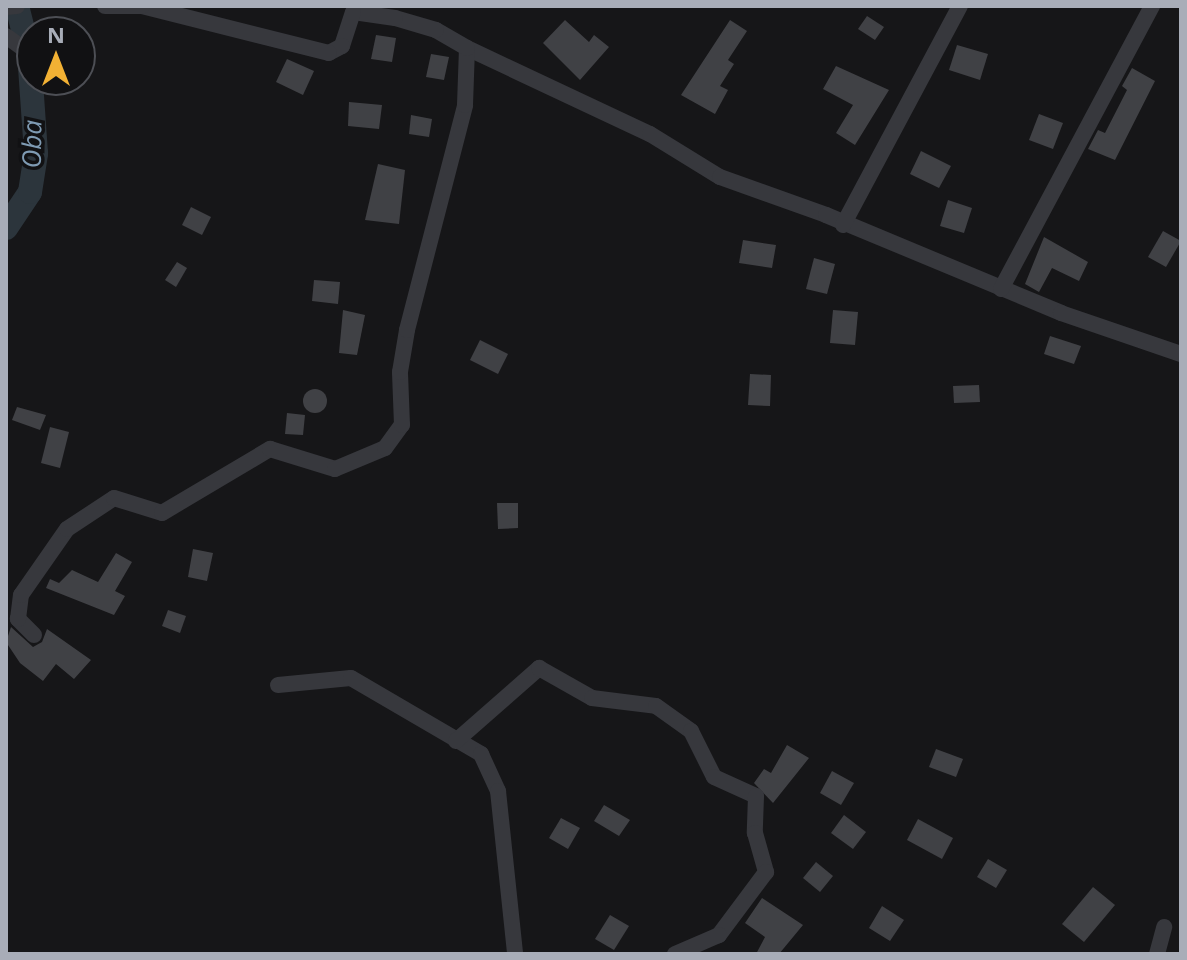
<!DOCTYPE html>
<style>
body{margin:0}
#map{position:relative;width:1187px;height:960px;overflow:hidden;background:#161618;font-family:"Open Sans",sans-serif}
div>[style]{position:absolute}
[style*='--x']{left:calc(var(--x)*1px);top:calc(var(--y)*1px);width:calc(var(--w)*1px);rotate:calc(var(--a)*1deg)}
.river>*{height:24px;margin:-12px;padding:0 12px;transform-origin:12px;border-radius:12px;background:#2c353c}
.building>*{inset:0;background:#404145}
.round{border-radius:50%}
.minor>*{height:16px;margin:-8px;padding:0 8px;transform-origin:8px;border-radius:8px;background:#37383d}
span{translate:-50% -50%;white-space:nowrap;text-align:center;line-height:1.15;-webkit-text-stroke:7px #111113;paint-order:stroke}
.water-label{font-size:26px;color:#7f9bb3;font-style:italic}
.frame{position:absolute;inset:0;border:8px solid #a8adb8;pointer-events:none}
.north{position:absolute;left:16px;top:16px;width:80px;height:80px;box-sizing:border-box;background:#111113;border:2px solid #4d4f55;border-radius:50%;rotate:0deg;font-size:22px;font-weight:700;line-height:32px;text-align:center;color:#a8adb8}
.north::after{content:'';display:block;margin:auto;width:28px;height:36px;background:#f2b134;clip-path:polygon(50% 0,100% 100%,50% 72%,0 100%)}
</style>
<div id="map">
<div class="river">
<div style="--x:6;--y:228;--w:43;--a:-56.3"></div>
<div style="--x:30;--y:192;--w:39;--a:-81"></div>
<div style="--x:36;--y:153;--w:100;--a:-94"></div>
<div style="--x:29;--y:53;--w:49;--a:-104.3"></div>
</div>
<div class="building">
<div style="clip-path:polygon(867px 16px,884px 27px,875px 40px,858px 29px)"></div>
<div style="clip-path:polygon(565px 20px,589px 42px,594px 35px,609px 47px,580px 80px,543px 43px)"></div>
<div style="clip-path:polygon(730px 20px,747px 31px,728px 60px,734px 64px,720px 86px,728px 90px,715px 114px,681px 95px)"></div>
<div style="clip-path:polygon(376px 35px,396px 38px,392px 62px,371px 59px)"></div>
<div style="clip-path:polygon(957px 45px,988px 54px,980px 80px,949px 70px)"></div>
<div style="clip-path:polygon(431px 54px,449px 57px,444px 80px,426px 77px)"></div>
<div style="clip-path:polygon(287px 59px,314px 71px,303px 95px,276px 82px)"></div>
<div style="clip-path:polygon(836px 66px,889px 90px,855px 145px,836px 133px,853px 105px,823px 89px)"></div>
<div style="clip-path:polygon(1132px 68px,1155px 81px,1115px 160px,1088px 149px,1098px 130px,1105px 133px,1127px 90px,1122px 86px)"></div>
<div style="clip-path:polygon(349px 102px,382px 105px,379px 129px,348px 126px)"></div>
<div style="clip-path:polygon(1039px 114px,1063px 123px,1053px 149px,1029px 140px)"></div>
<div style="clip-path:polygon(411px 115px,432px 119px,429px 137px,409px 134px)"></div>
<div style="clip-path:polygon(921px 151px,951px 166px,939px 188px,910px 174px)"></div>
<div style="clip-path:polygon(378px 164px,405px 170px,399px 224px,365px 220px)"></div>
<div style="clip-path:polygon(948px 200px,972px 208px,964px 233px,940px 226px)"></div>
<div style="clip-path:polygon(191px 207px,211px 217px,202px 235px,182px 225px)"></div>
<div style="clip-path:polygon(1163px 231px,1181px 241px,1166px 267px,1148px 257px)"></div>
<div style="clip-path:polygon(1044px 237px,1088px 262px,1079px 281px,1052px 268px,1039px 292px,1025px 284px)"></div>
<div style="clip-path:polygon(743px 240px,776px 245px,772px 268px,739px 263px)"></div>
<div style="clip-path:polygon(814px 258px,835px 264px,827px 294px,806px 289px)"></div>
<div style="clip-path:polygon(177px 262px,187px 268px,176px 287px,165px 280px)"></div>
<div style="clip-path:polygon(314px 280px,340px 282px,338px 304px,312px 301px)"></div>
<div style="clip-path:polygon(343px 310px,365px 315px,357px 355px,339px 353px)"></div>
<div style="clip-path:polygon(833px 310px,858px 312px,855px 345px,830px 343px)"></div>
<div style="clip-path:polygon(1050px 336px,1081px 346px,1074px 364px,1044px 354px)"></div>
<div style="clip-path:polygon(480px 340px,508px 354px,498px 374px,470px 360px)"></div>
<div style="clip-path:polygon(750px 374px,771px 375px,770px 406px,748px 405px)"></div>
<div style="clip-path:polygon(979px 385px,980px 402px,954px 403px,953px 386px)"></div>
<div class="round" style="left:303px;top:389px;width:24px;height:24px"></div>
<div style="clip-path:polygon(17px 407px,46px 415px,40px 430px,12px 420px)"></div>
<div style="clip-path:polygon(287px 413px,305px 415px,303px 435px,285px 434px)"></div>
<div style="clip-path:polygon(50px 427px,69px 432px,60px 468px,41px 463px)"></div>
<div style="clip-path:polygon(497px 503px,518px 503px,518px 528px,498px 529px)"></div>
<div style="clip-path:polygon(193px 549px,213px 553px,207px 581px,188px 577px)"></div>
<div style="clip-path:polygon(116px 553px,132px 562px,115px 591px,125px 596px,114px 615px,46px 588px,50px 579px,59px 583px,72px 570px,98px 582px)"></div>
<div style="clip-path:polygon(168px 610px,186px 616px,180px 633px,162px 626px)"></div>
<div style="clip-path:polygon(11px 627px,33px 647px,42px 642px,47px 629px,91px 660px,74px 679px,56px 664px,43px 681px,20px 663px,6px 642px)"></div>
<div style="clip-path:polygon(787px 745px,809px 758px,773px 803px,754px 783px,764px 769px,771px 773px)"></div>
<div style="clip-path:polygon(936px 749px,963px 759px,956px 777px,929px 767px)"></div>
<div style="clip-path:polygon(832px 771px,854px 783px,841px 805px,820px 793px)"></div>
<div style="clip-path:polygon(604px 805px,630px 820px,619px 836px,594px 821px)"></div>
<div style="clip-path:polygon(844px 815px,866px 832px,853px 849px,831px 833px)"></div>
<div style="clip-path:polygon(561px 818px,580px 828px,568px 849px,549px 838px)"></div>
<div style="clip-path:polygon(918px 819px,953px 838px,942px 859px,907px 840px)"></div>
<div style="clip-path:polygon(988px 859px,1007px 870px,996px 888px,977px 877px)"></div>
<div style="clip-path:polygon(816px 862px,833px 876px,820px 892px,803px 878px)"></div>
<div style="clip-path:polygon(1093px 887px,1115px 905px,1084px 942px,1062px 924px)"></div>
<div style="clip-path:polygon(762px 898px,803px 925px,779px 954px,756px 954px,765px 937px,745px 923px)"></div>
<div style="clip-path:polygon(882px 906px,904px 920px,890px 941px,869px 928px)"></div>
<div style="clip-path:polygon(610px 915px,629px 926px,614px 950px,595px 939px)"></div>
</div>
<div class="minor">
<div style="--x:6;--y:7;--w:11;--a:-5"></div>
<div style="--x:6;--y:36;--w:29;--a:36"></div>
<div style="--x:467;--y:48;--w:202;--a:25.2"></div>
<div style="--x:650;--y:134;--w:82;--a:31.6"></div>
<div style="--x:720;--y:177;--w:113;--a:19.7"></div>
<div style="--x:826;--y:215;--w:255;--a:22.6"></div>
<div style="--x:1061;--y:313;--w:127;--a:18.9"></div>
<div style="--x:843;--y:225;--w:248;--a:-61.9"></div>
<div style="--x:1001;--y:289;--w:321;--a:-61.9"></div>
<div style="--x:34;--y:635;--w:23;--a:-135"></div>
<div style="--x:18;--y:619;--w:24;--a:-83"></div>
<div style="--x:21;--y:595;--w:80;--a:-55.1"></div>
<div style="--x:67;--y:529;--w:56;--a:-33.4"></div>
<div style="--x:114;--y:498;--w:50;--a:17.4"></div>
<div style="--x:162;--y:513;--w:126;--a:-30.7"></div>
<div style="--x:270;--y:449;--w:68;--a:17.1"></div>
<div style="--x:335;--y:469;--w:54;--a:-22.8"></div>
<div style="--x:385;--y:448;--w:29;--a:-54"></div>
<div style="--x:402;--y:425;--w:53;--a:-92.2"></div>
<div style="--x:400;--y:372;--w:43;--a:-80.5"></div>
<div style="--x:407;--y:330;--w:232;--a:-75.5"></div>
<div style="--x:465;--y:105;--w:57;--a:-88"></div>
<div style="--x:467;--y:48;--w:36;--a:-150"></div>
<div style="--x:436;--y:30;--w:43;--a:-163.7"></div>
<div style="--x:395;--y:18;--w:42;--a:-171.9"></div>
<div style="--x:353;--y:12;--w:36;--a:108"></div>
<div style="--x:342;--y:46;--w:15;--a:152"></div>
<div style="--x:329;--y:53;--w:193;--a:-165.9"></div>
<div style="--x:142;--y:6;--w:37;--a:180"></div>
<div style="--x:278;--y:685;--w:73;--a:-5.5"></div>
<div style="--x:351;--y:678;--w:151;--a:30.3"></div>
<div style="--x:481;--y:754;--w:41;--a:65.3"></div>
<div style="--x:498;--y:791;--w:164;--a:84"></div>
<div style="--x:456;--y:741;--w:111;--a:-41.3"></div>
<div style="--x:539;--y:668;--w:61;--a:29.5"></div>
<div style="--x:592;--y:698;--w:64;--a:7.1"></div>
<div style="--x:656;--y:706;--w:43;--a:35.5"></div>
<div style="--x:691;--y:731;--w:51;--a:63.4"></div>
<div style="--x:714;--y:777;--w:46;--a:24.3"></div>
<div style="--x:756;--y:796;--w:37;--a:92"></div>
<div style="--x:755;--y:833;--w:41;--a:74.2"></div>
<div style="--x:766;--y:872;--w:79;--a:126.7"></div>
<div style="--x:719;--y:935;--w:48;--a:156.6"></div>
<div style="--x:1157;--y:954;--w:28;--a:-75"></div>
</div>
<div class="water-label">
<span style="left:32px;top:144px;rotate:-89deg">Oba</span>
</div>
<div class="frame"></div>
<div class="north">N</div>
</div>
